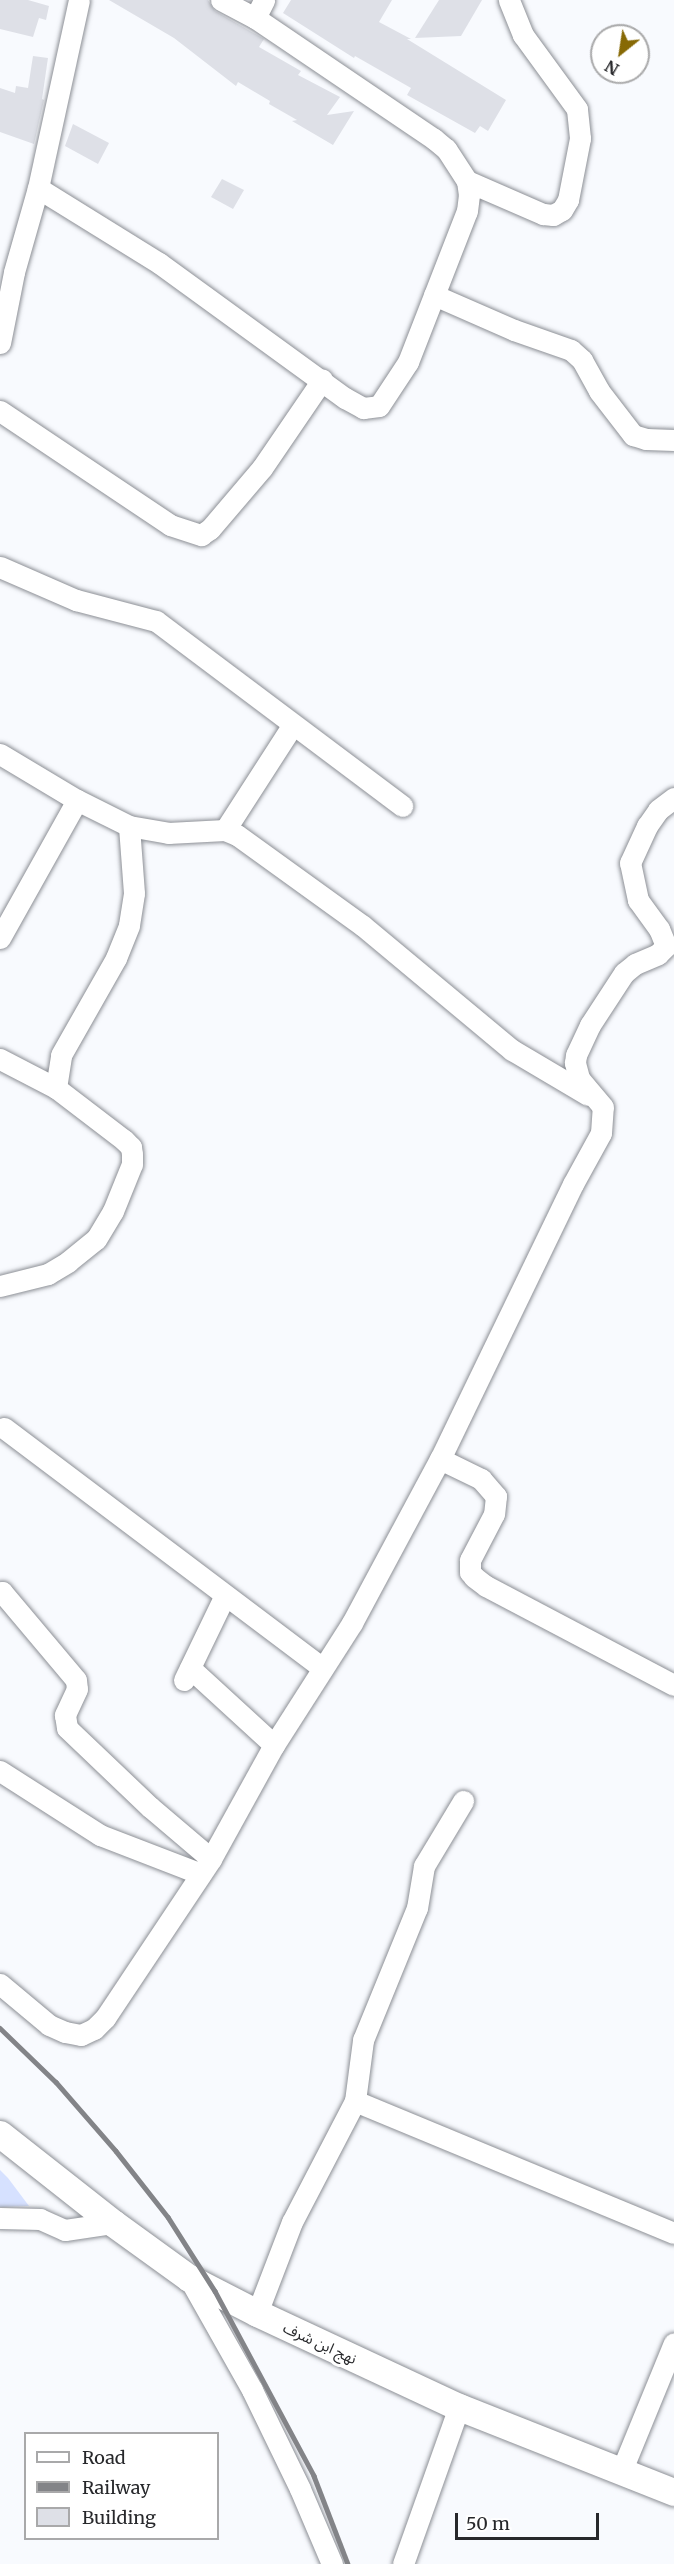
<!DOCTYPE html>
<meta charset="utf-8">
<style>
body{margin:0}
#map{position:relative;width:674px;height:2564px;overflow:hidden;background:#f8fafe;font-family:Merriweather,"Noto Sans Arabic",serif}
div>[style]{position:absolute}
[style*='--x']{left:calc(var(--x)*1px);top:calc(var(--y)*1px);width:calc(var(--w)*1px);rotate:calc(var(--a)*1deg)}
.green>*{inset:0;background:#d6e1ff}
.building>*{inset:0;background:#dee0e7}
.roads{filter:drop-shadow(0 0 2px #8c8f95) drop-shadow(0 0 2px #8c8f95)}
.minor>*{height:21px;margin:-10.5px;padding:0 10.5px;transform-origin:10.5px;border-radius:10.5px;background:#fff}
.major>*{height:27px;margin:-13.5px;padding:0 13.5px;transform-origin:13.5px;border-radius:13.5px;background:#fff}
.rail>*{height:4.5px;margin:-2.25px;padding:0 2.25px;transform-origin:2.25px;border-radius:2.25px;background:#838488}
span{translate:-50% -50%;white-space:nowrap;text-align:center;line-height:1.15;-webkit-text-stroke:6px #fff;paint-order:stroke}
.street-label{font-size:15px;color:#27282b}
.legend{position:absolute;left:24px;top:2432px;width:195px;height:108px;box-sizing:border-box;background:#fff;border:2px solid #a9a9aa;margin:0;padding:8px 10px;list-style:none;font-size:18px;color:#27282b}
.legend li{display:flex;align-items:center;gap:12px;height:30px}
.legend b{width:30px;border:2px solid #a9a9aa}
.north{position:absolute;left:590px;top:24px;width:60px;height:60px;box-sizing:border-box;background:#fff;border:2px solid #a9a9aa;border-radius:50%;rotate:210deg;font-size:16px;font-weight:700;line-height:24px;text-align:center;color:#27282b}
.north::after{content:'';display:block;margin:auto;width:21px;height:27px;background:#876905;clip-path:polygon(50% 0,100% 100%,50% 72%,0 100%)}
.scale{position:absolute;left:455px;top:2513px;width:144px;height:27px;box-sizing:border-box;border:3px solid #27282b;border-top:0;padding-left:8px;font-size:18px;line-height:21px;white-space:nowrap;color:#27282b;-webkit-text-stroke:4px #fff;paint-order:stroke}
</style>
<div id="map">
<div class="green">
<div style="clip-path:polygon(0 2170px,8px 2178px,29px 2206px,0 2207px)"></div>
</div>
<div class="building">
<div style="clip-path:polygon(0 0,28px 0,49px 6px,46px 20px,39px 18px,33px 37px,0 29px)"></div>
<div style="clip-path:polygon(109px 0,208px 0,215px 11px,264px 39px,259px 47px,301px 71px,298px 75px,340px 97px,327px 115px,354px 111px,333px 145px,292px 121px,297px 120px,269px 104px,270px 101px,238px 82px,236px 86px,174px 38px)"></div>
<div style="clip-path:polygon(291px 0,392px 0,379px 22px,411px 39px,407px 39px,506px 100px,488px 131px,480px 126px,475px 133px,407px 95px,411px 88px,355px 56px,354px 58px,283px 13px)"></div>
<div style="clip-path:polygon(439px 0,482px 0,461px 36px,415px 38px)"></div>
<div style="clip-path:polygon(33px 56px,48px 58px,42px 99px,44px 100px,34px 144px,0 132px,0 88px,15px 93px,16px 86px,28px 88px)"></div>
<div style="clip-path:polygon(73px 124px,109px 143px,98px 164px,65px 146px)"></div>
<div style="clip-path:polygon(222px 179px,244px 190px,233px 209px,211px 197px)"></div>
</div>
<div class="roads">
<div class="minor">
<div style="--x:221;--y:0;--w:38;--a:28"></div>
<div style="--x:255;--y:18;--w:20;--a:-63"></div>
<div style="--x:467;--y:181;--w:83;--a:23.5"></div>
<div style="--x:543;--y:214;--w:10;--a:6"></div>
<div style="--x:553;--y:215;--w:10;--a:-29"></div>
<div style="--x:562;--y:210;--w:12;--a:-59"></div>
<div style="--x:568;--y:200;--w:63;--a:-79"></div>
<div style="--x:580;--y:138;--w:29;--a:-96"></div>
<div style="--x:577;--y:109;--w:92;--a:-126.1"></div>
<div style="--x:523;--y:35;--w:38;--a:-112"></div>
<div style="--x:38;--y:188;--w:142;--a:31.8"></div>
<div style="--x:159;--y:263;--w:230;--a:36"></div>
<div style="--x:345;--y:398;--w:21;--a:29"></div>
<div style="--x:363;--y:408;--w:16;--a:-7"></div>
<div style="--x:379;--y:406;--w:53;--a:-56.6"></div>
<div style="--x:408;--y:362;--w:162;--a:-68.7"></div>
<div style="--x:467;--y:211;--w:16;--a:-83"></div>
<div style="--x:469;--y:195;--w:14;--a:-98"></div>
<div style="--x:467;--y:181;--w:38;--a:-123"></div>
<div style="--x:446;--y:149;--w:16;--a:-140"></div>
<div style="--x:434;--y:139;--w:216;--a:-145.9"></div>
<div style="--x:434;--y:295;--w:87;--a:23.6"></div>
<div style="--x:514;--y:330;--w:60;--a:19.3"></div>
<div style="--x:571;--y:350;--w:15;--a:42"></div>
<div style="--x:582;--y:360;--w:35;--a:61"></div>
<div style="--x:599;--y:391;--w:56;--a:52.3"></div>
<div style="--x:633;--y:435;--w:14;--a:17"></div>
<div style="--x:646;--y:439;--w:28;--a:2"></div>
<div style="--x:0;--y:343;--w:72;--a:-78.8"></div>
<div style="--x:14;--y:272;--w:87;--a:-74.1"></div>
<div style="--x:38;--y:188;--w:192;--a:-77.7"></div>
<div style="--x:0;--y:411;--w:205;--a:33.8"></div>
<div style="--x:170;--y:525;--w:33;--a:18"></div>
<div style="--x:201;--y:535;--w:11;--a:-34"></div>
<div style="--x:210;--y:529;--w:80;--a:-49.6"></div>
<div style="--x:262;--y:468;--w:107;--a:-55.7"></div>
<div style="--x:0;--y:567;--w:83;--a:23.5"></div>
<div style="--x:76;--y:600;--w:83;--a:14.7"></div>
<div style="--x:156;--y:621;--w:308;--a:36.9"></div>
<div style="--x:0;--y:754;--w:90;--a:30.9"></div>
<div style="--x:77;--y:800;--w:58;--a:26.6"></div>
<div style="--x:129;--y:826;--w:40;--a:10"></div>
<div style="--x:168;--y:833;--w:57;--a:-3"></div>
<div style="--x:225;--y:830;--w:13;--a:23"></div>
<div style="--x:237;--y:835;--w:155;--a:35.8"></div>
<div style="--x:363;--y:926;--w:194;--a:39.8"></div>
<div style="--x:512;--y:1050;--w:88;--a:30.6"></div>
<div style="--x:225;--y:830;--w:124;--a:-57.2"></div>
<div style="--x:0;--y:938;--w:158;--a:-60.8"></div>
<div style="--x:0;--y:1059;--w:63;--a:27.4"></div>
<div style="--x:56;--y:1088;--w:86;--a:37.4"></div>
<div style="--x:124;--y:1140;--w:10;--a:45"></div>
<div style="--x:131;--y:1147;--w:7;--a:82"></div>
<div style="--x:132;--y:1154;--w:10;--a:90"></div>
<div style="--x:132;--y:1164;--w:51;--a:112"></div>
<div style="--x:113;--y:1211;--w:33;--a:121"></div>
<div style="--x:96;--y:1239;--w:36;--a:141"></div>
<div style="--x:68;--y:1262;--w:23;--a:149"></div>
<div style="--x:48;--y:1274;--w:49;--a:166"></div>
<div style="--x:56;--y:1088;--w:33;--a:-81"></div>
<div style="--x:61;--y:1055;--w:112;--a:-60.4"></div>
<div style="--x:116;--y:958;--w:35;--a:-68"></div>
<div style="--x:129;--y:925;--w:32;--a:-81"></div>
<div style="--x:134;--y:893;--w:67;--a:-94.3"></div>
<div style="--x:4;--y:1428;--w:399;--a:37"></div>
<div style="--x:440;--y:1459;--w:46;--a:26"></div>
<div style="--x:481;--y:1479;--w:23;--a:49"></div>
<div style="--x:496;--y:1496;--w:18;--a:96"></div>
<div style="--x:494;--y:1514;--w:52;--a:117.6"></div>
<div style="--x:470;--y:1560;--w:12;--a:90"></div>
<div style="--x:470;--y:1572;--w:6;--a:51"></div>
<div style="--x:474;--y:1577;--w:15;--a:37"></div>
<div style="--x:486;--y:1586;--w:212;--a:27.8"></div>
<div style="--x:0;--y:1594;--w:3;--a:-45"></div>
<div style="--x:2;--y:1592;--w:115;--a:49.9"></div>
<div style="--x:76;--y:1680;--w:9;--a:84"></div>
<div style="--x:77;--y:1689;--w:29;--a:115"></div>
<div style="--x:65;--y:1715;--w:13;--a:81"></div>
<div style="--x:67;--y:1728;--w:115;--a:43.6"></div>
<div style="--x:150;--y:1807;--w:80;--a:40.4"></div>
<div style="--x:190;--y:1668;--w:114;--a:42.5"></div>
<div style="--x:184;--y:1680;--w:94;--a:-64.2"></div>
<div style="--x:0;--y:1771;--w:119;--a:32.6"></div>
<div style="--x:100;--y:1835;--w:108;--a:21.1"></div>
<div style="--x:0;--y:1984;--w:64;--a:39.9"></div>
<div style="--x:49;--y:2025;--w:17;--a:24"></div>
<div style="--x:65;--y:2032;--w:16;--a:11"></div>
<div style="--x:81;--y:2035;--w:14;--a:-25"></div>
<div style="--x:94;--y:2029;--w:16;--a:-45"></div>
<div style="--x:105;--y:2018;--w:191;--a:-56.3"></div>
<div style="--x:211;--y:1859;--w:130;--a:-61.1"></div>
<div style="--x:274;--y:1745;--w:145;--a:-57.4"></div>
<div style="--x:352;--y:1623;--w:186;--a:-61.8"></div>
<div style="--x:440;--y:1459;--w:305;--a:-64.2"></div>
<div style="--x:573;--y:1184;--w:58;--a:-61.2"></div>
<div style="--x:601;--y:1133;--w:26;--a:-86"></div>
<div style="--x:603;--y:1107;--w:38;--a:-130"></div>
<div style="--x:579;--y:1078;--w:16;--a:-105"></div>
<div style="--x:575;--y:1063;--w:8;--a:-83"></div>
<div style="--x:576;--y:1055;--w:33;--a:-65"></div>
<div style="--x:590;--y:1025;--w:62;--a:-56.8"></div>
<div style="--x:624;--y:973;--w:14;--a:-39"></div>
<div style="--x:635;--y:964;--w:25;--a:-23"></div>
<div style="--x:658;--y:954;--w:11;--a:-45"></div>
<div style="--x:666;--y:946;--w:18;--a:-112"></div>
<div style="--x:659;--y:929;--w:36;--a:-126"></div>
<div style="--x:638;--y:900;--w:38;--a:-102"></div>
<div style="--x:630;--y:863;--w:41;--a:-65.3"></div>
<div style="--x:647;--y:826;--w:19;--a:-55"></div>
<div style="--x:658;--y:810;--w:20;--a:-37"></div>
<div style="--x:355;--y:2101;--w:345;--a:22.5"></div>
<div style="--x:0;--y:2218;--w:40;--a:1.4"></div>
<div style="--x:40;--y:2219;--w:27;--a:24"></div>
<div style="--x:65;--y:2230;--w:49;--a:-8.3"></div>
<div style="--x:189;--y:2278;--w:129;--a:60.6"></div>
<div style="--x:252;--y:2390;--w:110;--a:64.1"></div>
<div style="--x:300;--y:2489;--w:82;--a:66.9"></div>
<div style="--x:257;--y:2313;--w:97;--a:-69"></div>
<div style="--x:292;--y:2222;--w:136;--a:-62.5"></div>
<div style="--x:355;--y:2101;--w:62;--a:-82.5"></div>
<div style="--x:363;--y:2040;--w:143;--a:-67.8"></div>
<div style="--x:417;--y:1908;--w:43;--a:-80.5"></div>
<div style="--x:424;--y:1866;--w:76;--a:-59"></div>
<div style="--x:621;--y:2472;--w:139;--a:-67.7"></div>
<div style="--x:403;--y:2564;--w:167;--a:-70.4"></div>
</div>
<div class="major">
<div style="--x:0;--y:2134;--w:144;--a:38.2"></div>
<div style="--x:113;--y:2223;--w:94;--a:35.9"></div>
<div style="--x:189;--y:2278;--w:76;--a:27.2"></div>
<div style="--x:257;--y:2313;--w:223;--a:25"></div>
<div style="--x:459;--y:2407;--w:231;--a:21.6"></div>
</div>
</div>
<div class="rail">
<div style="--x:0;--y:2028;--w:78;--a:44"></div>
<div style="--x:56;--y:2082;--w:91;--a:49"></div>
<div style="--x:116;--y:2151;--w:84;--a:51.8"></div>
<div style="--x:168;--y:2217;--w:88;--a:57.6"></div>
<div style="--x:215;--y:2291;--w:210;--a:61.8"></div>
<div style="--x:314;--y:2476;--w:94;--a:68.9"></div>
</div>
<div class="street-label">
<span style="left:320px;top:2343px;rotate:25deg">نهج ابن شرف</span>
</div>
<ul class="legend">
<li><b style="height:8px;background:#fff"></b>Road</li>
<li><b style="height:8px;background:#838488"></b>Railway</li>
<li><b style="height:16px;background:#dee0e7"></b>Building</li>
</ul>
<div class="north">N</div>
<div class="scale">50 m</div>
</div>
